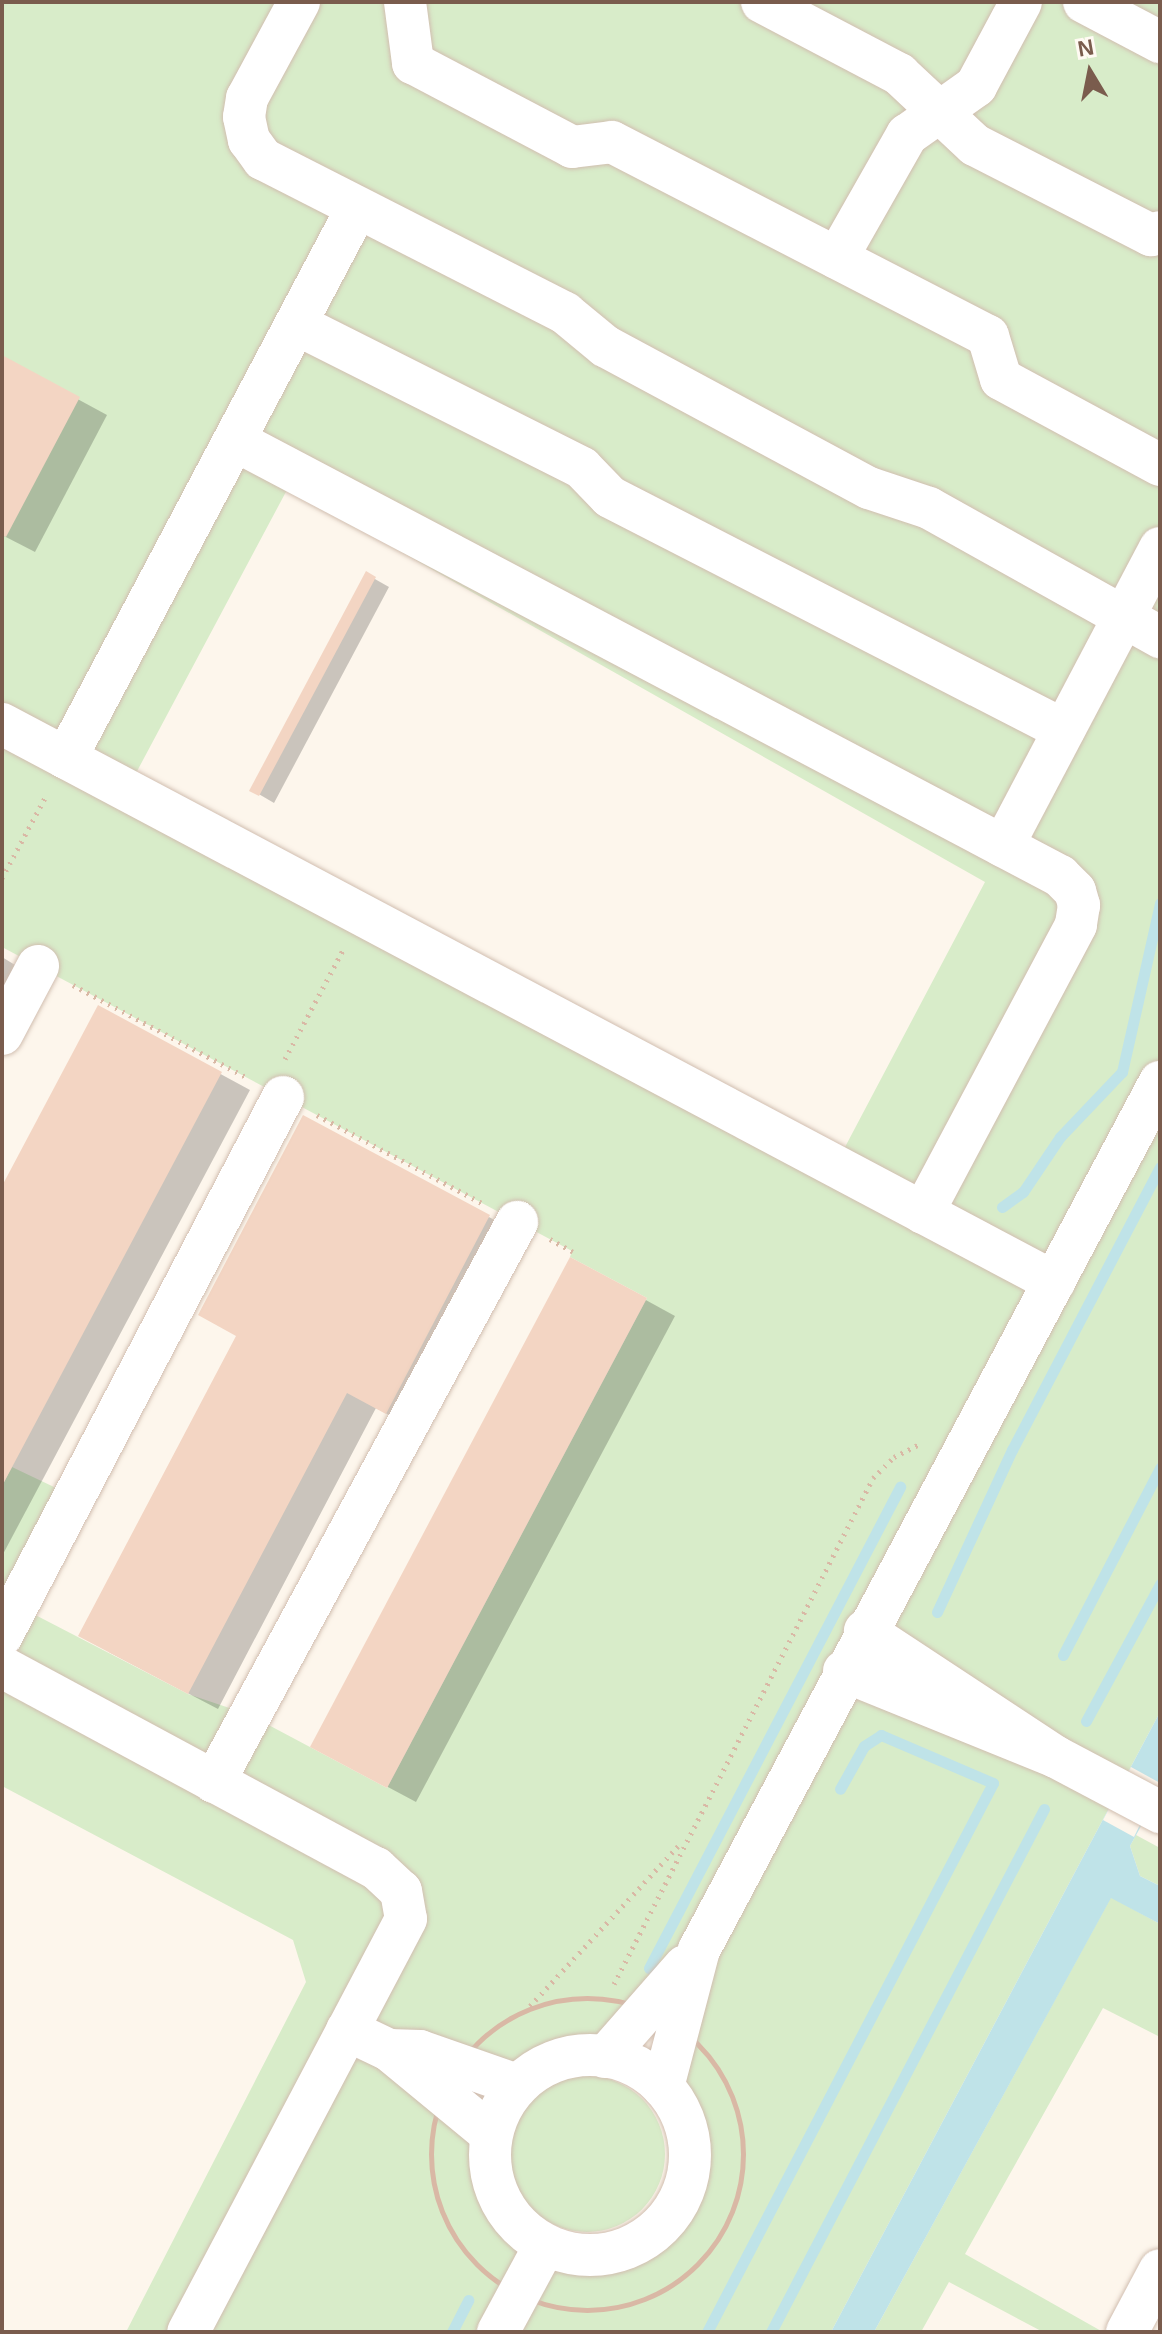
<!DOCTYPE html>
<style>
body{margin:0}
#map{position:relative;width:1162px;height:2334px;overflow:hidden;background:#fdf6ec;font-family:Helvetica,sans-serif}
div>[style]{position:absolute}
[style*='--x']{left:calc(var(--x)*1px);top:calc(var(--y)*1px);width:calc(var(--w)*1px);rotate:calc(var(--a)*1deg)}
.green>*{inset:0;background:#d8ecc9}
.round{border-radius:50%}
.water>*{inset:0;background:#bfe3e8}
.pier>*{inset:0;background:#fdf6ec}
.shadow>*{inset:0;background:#0003}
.stream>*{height:11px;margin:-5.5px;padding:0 5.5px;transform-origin:5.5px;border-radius:5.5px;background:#bfe3e8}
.building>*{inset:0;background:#f3d5c3}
.path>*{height:5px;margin-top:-2.5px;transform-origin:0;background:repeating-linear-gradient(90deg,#d9b8a5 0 2px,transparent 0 8px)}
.path>.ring{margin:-2.5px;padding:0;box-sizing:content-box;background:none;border:5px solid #d9b8a5;border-radius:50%}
.roads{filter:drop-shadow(0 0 2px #d1beb0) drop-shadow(0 0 2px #d1beb0)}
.minor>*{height:42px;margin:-21px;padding:0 21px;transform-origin:21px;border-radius:21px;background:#fff}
.minor>.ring{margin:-21px;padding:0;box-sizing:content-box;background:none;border:42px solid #fff;border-radius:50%}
span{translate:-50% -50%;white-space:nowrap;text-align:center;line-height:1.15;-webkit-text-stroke:7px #fffaf3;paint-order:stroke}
.frame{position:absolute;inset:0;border:4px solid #7a5c4d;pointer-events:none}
.north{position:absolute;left:1050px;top:32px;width:80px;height:80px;-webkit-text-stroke:6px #fffaf3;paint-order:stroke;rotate:350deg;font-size:22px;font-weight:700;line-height:32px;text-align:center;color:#7a5c4d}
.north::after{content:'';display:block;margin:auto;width:28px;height:36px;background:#7a5c4d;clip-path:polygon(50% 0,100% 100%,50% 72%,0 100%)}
</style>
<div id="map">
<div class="green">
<div style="clip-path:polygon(evenodd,2px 2px,1160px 2px,1160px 1712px,831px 2332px,126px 2332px,306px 1982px,293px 1940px,2px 1786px,2px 1486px,12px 1467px,75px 1497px,18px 1606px,188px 1694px,250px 1715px,387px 1788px,647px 1298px,570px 1257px,572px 1251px,2px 947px,2px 2px,288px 488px,985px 882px,835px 1166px,127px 790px,288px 488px,2px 2px,686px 1998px,675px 2099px,689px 2132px,691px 2169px,680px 2203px,657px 2231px,627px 2250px,591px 2256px,555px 2250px,524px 2233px,501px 2205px,490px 2170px,491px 2134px,420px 2051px,517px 2085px,546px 2064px,581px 2054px,605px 2057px,686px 1998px)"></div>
<div style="clip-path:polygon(1136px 1835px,1160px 1848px,1160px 1886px,1140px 1876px,1130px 1846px)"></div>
<div style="clip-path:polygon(1111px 1897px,1160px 1924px,1160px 2037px,1103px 2008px,965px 2254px,1103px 2332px,1043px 2332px,949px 2282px,921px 2332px,874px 2332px)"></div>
<div class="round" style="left:509px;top:2076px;width:156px;height:156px"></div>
</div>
<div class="water">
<div style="clip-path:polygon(1160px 1712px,1160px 1792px,1130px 1846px,1140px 1876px,1160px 1886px,1160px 1924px,1111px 1898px,874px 2332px,831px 2332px)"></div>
</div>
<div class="pier">
<div style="clip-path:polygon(1131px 1767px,1160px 1783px,1134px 1837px,1103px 1820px)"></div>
</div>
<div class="shadow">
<div style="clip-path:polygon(2px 358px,107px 415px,35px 552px,2px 535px)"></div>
<div style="clip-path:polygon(366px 574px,389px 587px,274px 803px,252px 790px)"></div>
<div style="clip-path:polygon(2px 957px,15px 965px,2px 990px)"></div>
<div style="clip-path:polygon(99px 1008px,250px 1090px,2px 1556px,2px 1191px)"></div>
<div style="clip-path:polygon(489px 1217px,517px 1233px,415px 1429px,376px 1408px,218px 1709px,109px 1652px,238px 1336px)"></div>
<div style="clip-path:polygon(571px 1259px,675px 1316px,416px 1802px,341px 1762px)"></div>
</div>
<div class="stream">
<div style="--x:1002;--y:1207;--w:26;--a:-36"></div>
<div style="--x:1023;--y:1192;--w:66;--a:-56.1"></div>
<div style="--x:1060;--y:1137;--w:90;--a:-46.4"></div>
<div style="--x:1122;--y:1072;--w:173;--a:-77.3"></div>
<div style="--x:937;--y:1612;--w:179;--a:-65.2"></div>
<div style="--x:1012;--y:1450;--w:319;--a:-62.4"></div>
<div style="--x:1063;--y:1655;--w:211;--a:-62.6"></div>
<div style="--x:1086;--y:1721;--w:156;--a:-61.6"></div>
<div style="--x:649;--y:1968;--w:543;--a:-62.44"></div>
<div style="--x:452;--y:2332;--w:36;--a:-63"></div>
<div style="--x:707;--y:2332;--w:619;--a:-62.48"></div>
<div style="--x:993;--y:1783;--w:122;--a:-156.8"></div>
<div style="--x:881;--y:1735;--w:20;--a:147"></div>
<div style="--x:864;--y:1746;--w:49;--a:119.2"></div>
<div style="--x:771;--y:2332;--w:590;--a:-62.44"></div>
</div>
<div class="building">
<div style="clip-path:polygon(2px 355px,80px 397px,6px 537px,2px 535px)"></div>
<div style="clip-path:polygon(366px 571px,376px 577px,259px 796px,249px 791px)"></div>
<div style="clip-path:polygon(98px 1005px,222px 1072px,2px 1486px,2px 1186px)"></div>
<div style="clip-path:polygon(303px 1115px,490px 1215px,386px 1414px,347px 1393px,188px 1694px,78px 1636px,236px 1336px,198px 1315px)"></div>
<div style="clip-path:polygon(570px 1257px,647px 1298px,387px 1788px,310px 1747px)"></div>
</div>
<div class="path">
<div style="--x:2;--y:878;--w:95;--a:-61.8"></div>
<div style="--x:73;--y:985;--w:198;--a:28"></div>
<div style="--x:285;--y:1059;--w:126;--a:-62"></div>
<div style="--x:317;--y:1115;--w:189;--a:28.1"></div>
<div style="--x:550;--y:1239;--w:26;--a:29"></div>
<div style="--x:614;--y:1984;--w:568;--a:-62.89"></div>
<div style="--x:873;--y:1478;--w:30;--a:-45"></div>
<div style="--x:894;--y:1457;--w:31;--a:-27"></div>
<div class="ring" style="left:431px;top:1998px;width:307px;height:307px"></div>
<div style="--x:530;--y:2006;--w:218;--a:-47.2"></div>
</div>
<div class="roads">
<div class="minor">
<div style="--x:299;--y:2;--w:109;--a:118.4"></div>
<div style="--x:247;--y:98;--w:19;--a:99"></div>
<div style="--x:244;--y:117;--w:24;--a:78"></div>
<div style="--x:249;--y:140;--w:24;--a:54"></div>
<div style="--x:263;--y:159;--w:339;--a:27"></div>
<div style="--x:565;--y:313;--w:52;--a:39.5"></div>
<div style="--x:605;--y:346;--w:300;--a:28.3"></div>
<div style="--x:869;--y:488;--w:63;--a:18.4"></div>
<div style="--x:929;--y:508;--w:265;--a:29.2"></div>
<div style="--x:405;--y:2;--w:62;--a:82.5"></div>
<div style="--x:413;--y:63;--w:180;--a:27.8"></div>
<div style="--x:572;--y:147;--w:40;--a:-7.1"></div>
<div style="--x:612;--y:142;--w:423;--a:27.3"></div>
<div style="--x:988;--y:336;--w:45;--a:73.2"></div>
<div style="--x:1001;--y:379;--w:181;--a:28.4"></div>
<div style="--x:762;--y:2;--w:155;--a:27.7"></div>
<div style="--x:899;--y:74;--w:104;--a:43.1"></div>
<div style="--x:975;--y:145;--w:198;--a:27.1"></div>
<div style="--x:1151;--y:235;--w:9;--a:-18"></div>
<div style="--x:1084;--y:2;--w:86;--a:27.8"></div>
<div style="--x:837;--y:258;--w:142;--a:-60.4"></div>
<div style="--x:907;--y:135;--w:85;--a:-35.4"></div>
<div style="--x:976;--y:86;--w:95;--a:-61.8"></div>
<div style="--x:296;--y:324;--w:320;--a:26.7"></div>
<div style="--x:582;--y:468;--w:40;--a:46"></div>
<div style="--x:610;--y:497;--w:510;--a:27.17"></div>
<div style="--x:236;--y:441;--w:932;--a:27.83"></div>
<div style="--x:1060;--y:876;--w:21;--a:45"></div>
<div style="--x:1075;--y:891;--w:15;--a:74"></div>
<div style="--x:1079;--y:905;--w:20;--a:99"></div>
<div style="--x:1076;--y:925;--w:326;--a:118"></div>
<div style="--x:2;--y:724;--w:1191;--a:27.94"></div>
<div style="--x:66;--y:758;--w:620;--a:-62.11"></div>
<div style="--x:1003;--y:846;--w:337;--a:-62.2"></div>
<div style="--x:2;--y:1034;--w:77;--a:-62.1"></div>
<div style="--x:2;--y:1635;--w:607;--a:-62.42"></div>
<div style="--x:2;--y:1667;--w:425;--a:28.3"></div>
<div style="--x:376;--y:1868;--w:34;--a:43"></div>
<div style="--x:401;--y:1891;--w:28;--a:80"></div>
<div style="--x:406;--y:1919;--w:467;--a:117.8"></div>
<div style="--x:844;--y:1671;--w:229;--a:22.1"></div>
<div style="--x:1056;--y:1757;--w:229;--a:-146.6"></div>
<div style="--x:1056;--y:1757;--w:118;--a:27.9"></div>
<div style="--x:214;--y:1782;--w:637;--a:-61.58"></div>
<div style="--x:347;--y:2030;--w:47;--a:25.5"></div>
<div style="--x:389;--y:2050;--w:132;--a:39.5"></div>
<div style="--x:389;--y:2050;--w:31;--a:2"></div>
<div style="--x:420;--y:2051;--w:103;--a:19.3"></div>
<div class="ring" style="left:490px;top:2055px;width:158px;height:158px"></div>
<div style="--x:605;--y:2057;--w:121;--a:-48.7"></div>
<div style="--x:663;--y:2087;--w:142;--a:-75.3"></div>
<div style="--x:699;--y:1950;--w:983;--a:-62.03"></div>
<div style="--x:498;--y:2332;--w:99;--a:-61.6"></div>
<div style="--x:1127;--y:2332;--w:70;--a:-62"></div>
</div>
</div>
<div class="frame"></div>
<div class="north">N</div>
</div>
